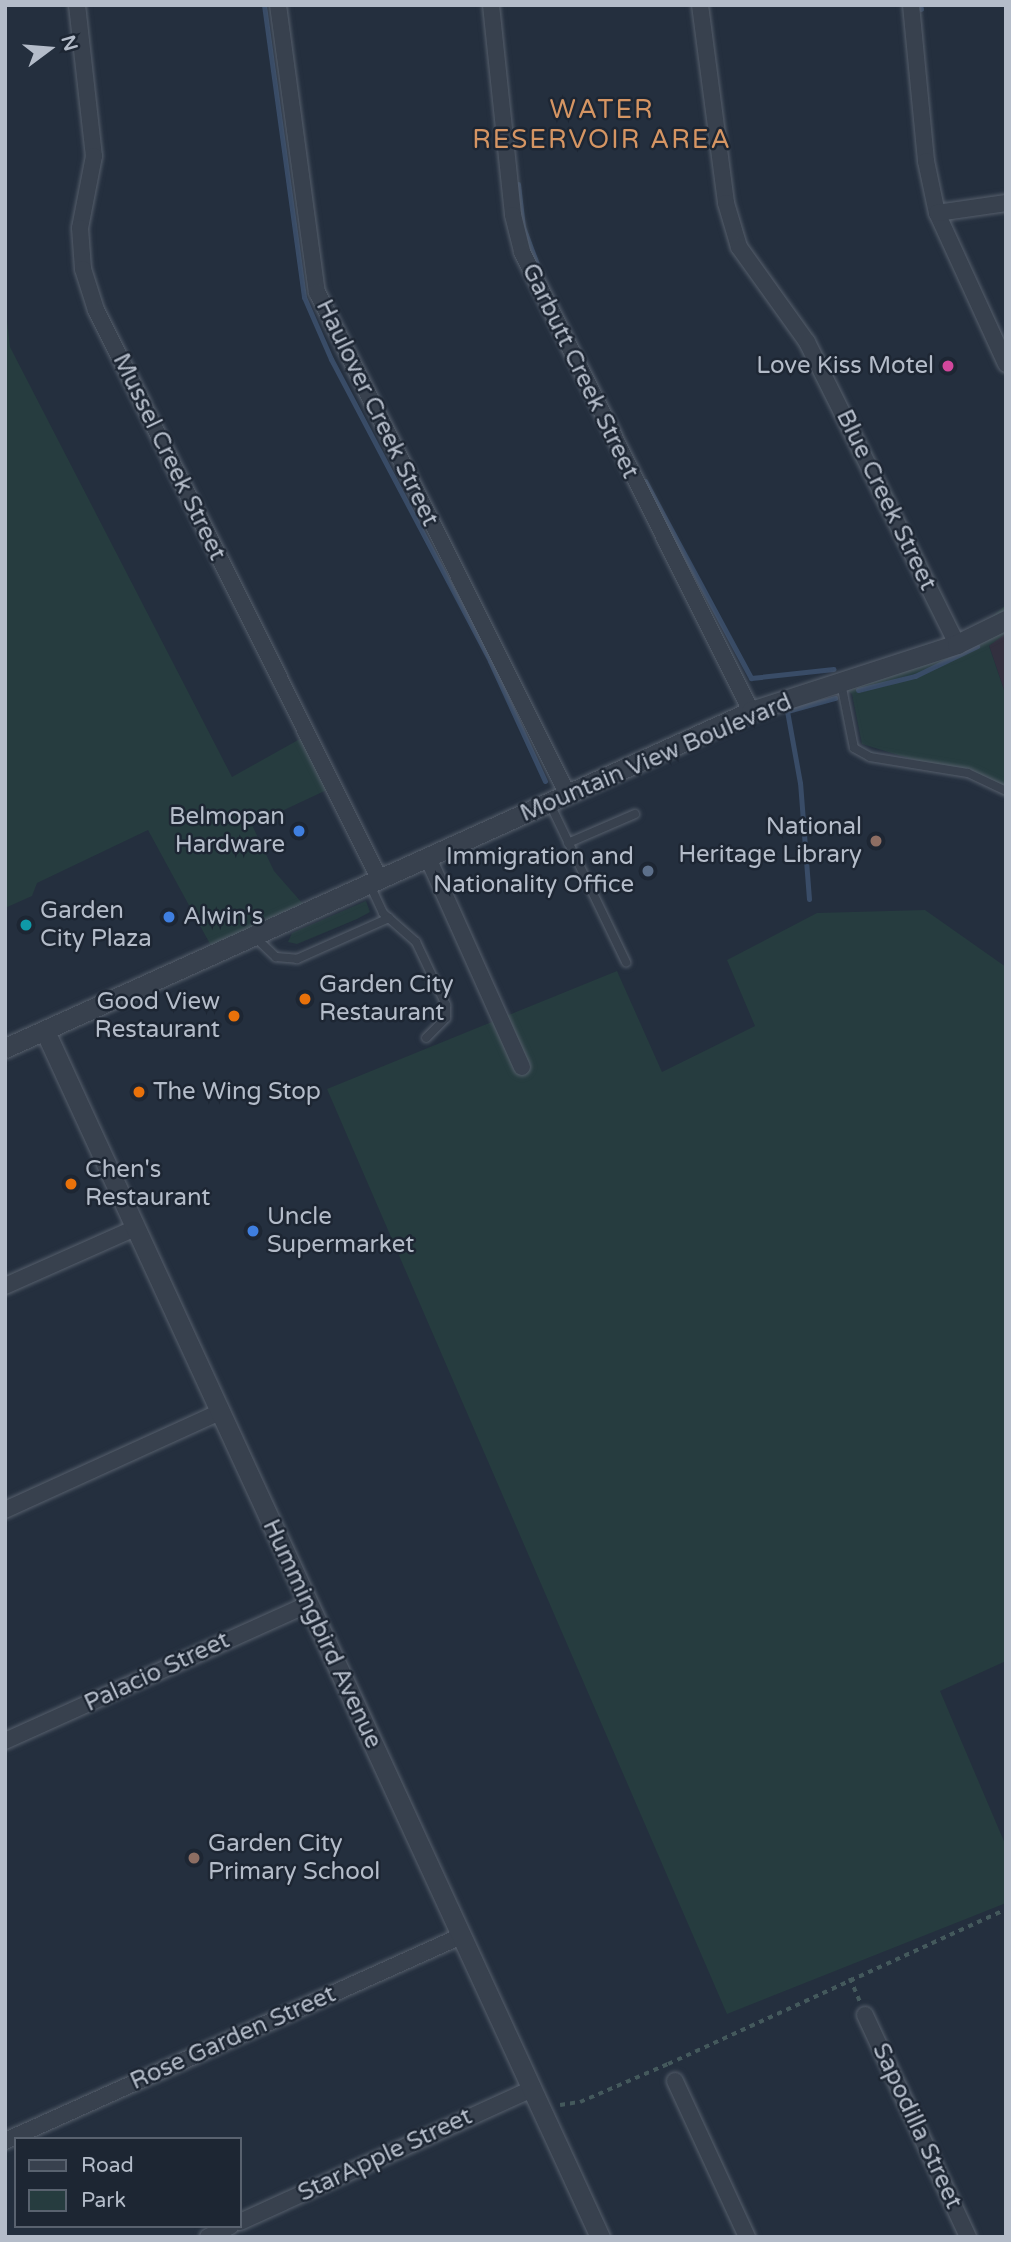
<!DOCTYPE html>
<style>
body{margin:0}
#map{position:relative;width:1011px;height:2242px;overflow:hidden;background:#242f3e;font-family:"Varela Round",sans-serif}
div>[style]{position:absolute}
[style*='--x']{left:calc(var(--x)*1px);top:calc(var(--y)*1px);width:calc(var(--w)*1px);rotate:calc(var(--a)*1deg)}
.medical>*{inset:0;background:#32303f}
.green>*{inset:0;background:#263c3f}
.stream>*{height:5px;margin:-2.5px;padding:0 2.5px;transform-origin:2.5px;border-radius:2.5px;background:#394c67}
.path>*{height:3.5px;margin-top:-1.75px;transform-origin:0;background:repeating-linear-gradient(90deg,#44595c 0 5px,transparent 0 10px)}
.roads{filter:drop-shadow(0 0 2px #565f6c) drop-shadow(0 0 2px #565f6c)}
.service>*{height:8px;margin:-4px;padding:0 4px;transform-origin:4px;border-radius:4px;background:#38414e}
.minor>*{height:16px;margin:-8px;padding:0 8px;transform-origin:8px;border-radius:8px;background:#38414e}
.tertiary>*{height:19px;margin:-9.5px;padding:0 9.5px;transform-origin:9.5px;border-radius:9.5px;background:#38414e}
.dots>*{width:19px;height:19px;translate:-50% -50%;box-sizing:border-box;border:4px solid #1d2633;border-radius:50%}
span{translate:-50% -50%;white-space:nowrap;text-align:center;line-height:1.15;-webkit-text-stroke:5px #1d2633;paint-order:stroke}
.poi-label{font-size:24px;color:#b4bcc9}
.right{translate:-100% -50%;text-align:right}
.left{translate:0 -50%;text-align:left}
.street-label{font-size:24px;color:#b4bcc9}
.neighbourhood-label{font-size:26px;color:#d59563;letter-spacing:2px}
.frame{position:absolute;inset:0;border:7px solid #b4bcc9;pointer-events:none}
.legend{position:absolute;left:14px;top:2137px;width:228px;height:91px;box-sizing:border-box;background:#1d2633;border:2px solid #59626f;margin:0;padding:9px 12px;list-style:none;font-size:21px;color:#b4bcc9}
.legend li{display:flex;align-items:center;gap:14px;height:35px}
.legend b{width:35px;border:2px solid #59626f}
.north{position:absolute;left:14px;top:14px;width:70px;height:70px;-webkit-text-stroke:5px #1d2633;paint-order:stroke;rotate:74deg;font-size:19px;font-weight:700;line-height:28px;text-align:center;color:#b4bcc9}
.north::after{content:'';display:block;margin:auto;width:24px;height:32px;background:#b4bcc9;clip-path:polygon(50% 0,100% 100%,50% 72%,0 100%)}
</style>
<div id="map">
<div class="medical">
<div style="clip-path:polygon(1006px 633px,1006px 696px,989px 645px)"></div>
</div>
<div class="green">
<div style="clip-path:polygon(5px 303px,10px 347px,232px 777px,307px 735px,331px 788px,252px 825px,274px 871px,310px 912px,216px 955px,148px 830px,37px 883px,32px 896px,5px 908px)"></div>
<div style="clip-path:polygon(1006px 605px,1006px 633px,989px 646px,1006px 696px,1006px 796px,974px 778px,862px 744px,852px 694px,841px 683px,957px 644px)"></div>
<div style="clip-path:polygon(366px 901px,370px 912px,357px 919px,297px 944px,288px 942px,292px 933px)"></div>
<div style="clip-path:polygon(925px 910px,1006px 967px,1006px 1661px,940px 1691px,1006px 1846px,1006px 1903px,727px 2014px,327px 1089px,617px 971px,662px 1072px,755px 1026px,727px 960px,817px 913px)"></div>
</div>
<div class="stream">
<div style="--x:264;--y:5;--w:295;--a:82.2"></div>
<div style="--x:304;--y:297;--w:68;--a:66.5"></div>
<div style="--x:331;--y:359;--w:341;--a:62.2"></div>
<div style="--x:490;--y:661;--w:132;--a:65.4"></div>
<div style="--x:920;--y:5;--w:4;--a:76"></div>
<div style="--x:518;--y:184;--w:43;--a:83.4"></div>
<div style="--x:523;--y:227;--w:48;--a:69.3"></div>
<div style="--x:645;--y:481;--w:224;--a:61.7"></div>
<div style="--x:751;--y:678;--w:83;--a:-6.2"></div>
<div style="--x:858;--y:690;--w:59;--a:-13.8"></div>
<div style="--x:915;--y:676;--w:69;--a:-25.8"></div>
<div style="--x:809;--y:899;--w:116;--a:-94.4"></div>
<div style="--x:800;--y:783;--w:73;--a:-100.2"></div>
<div style="--x:787;--y:711;--w:50;--a:-15.2"></div>
</div>
<div class="path">
<div style="--x:850;--y:1978;--w:26;--a:67"></div>
<div style="--x:560;--y:2105;--w:20;--a:-9"></div>
<div style="--x:580;--y:2102;--w:96;--a:-23.4"></div>
<div style="--x:668;--y:2064;--w:372;--a:-24.6"></div>
</div>
<div class="roads">
<div class="service">
<div style="--x:841;--y:683;--w:66;--a:78.7"></div>
<div style="--x:854;--y:748;--w:18;--a:29"></div>
<div style="--x:870;--y:757;--w:99;--a:9.3"></div>
<div style="--x:968;--y:773;--w:42;--a:25.3"></div>
<div style="--x:549;--y:802;--w:178;--a:64.3"></div>
<div style="--x:568;--y:843;--w:73;--a:-23.4"></div>
<div style="--x:370;--y:885;--w:31;--a:65"></div>
<div style="--x:383;--y:913;--w:44;--a:41.3"></div>
<div style="--x:416;--y:942;--w:70;--a:64.5"></div>
<div style="--x:446;--y:1005;--w:13;--a:90"></div>
<div style="--x:446;--y:1018;--w:28;--a:135"></div>
<div style="--x:255;--y:937;--w:29;--a:44"></div>
<div style="--x:276;--y:957;--w:21;--a:5"></div>
<div style="--x:297;--y:959;--w:101;--a:-24"></div>
</div>
<div class="minor">
<div style="--x:77;--y:5;--w:152;--a:83.6"></div>
<div style="--x:94;--y:156;--w:73;--a:101"></div>
<div style="--x:80;--y:228;--w:41;--a:85.8"></div>
<div style="--x:83;--y:269;--w:43;--a:72.4"></div>
<div style="--x:96;--y:310;--w:637;--a:63.52"></div>
<div style="--x:278;--y:5;--w:290;--a:82.3"></div>
<div style="--x:317;--y:292;--w:560;--a:63.48"></div>
<div style="--x:491;--y:5;--w:211;--a:84"></div>
<div style="--x:513;--y:215;--w:38;--a:76"></div>
<div style="--x:522;--y:252;--w:513;--a:63.48"></div>
<div style="--x:700;--y:5;--w:200;--a:82.5"></div>
<div style="--x:726;--y:203;--w:46;--a:73.5"></div>
<div style="--x:739;--y:247;--w:117;--a:54.4"></div>
<div style="--x:807;--y:342;--w:337;--a:63.6"></div>
<div style="--x:911;--y:5;--w:157;--a:84.5"></div>
<div style="--x:926;--y:161;--w:53;--a:78.1"></div>
<div style="--x:937;--y:213;--w:166;--a:65.4"></div>
<div style="--x:937;--y:213;--w:70;--a:-8.2"></div>
<div style="--x:428;--y:858;--w:229;--a:65.8"></div>
<div style="--x:5;--y:1286;--w:142;--a:-24"></div>
<div style="--x:5;--y:1510;--w:236;--a:-24.5"></div>
<div style="--x:5;--y:1741;--w:333;--a:-24.3"></div>
<div style="--x:865;--y:2015;--w:245;--a:65.1"></div>
<div style="--x:675;--y:2081;--w:172;--a:65.2"></div>
<div style="--x:5;--y:2141;--w:500;--a:-24.2"></div>
<div style="--x:240;--y:2222;--w:321;--a:-24.5"></div>
<div style="--x:208;--y:2237;--w:25;--a:-26"></div>
</div>
<div class="tertiary">
<div style="--x:45;--y:1031;--w:1328;--a:65.29"></div>
<div style="--x:5;--y:1048;--w:819;--a:-24.31"></div>
<div style="--x:751;--y:711;--w:217;--a:-18"></div>
<div style="--x:957;--y:644;--w:55;--a:-26.1"></div>
</div>
</div>
<div class="dots">
<div style="left:948px;top:366px;background:#d1479c"></div>
<div style="left:299px;top:831px;background:#3f7fe0"></div>
<div style="left:876px;top:841px;background:#8d6e63"></div>
<div style="left:648px;top:871px;background:#5c6f8a"></div>
<div style="left:169px;top:917px;background:#3f7fe0"></div>
<div style="left:26px;top:925px;background:#0f9aa8"></div>
<div style="left:305px;top:999px;background:#e8710a"></div>
<div style="left:234px;top:1016px;background:#e8710a"></div>
<div style="left:139px;top:1092px;background:#e8710a"></div>
<div style="left:71px;top:1184px;background:#e8710a"></div>
<div style="left:253px;top:1231px;background:#3f7fe0"></div>
<div style="left:194px;top:1858px;background:#8d6e63"></div>
</div>
<div class="poi-label">
<span class="right" style="left:934px;top:366px">Love Kiss Motel</span>
<span class="right" style="left:285px;top:831px">Belmopan<br>Hardware</span>
<span class="right" style="left:862px;top:841px">National<br>Heritage Library</span>
<span class="right" style="left:634px;top:871px">Immigration and<br>Nationality Office</span>
<span class="left" style="left:40px;top:925px">Garden<br>City Plaza</span>
<span class="left" style="left:183px;top:917px">Alwin's</span>
<span class="left" style="left:319px;top:999px">Garden City<br>Restaurant</span>
<span class="right" style="left:220px;top:1016px">Good View<br>Restaurant</span>
<span class="left" style="left:153px;top:1092px">The Wing Stop</span>
<span class="left" style="left:85px;top:1184px">Chen's<br>Restaurant</span>
<span class="left" style="left:267px;top:1231px">Uncle<br>Supermarket</span>
<span class="left" style="left:208px;top:1858px">Garden City<br>Primary School</span>
</div>
<div class="street-label">
<span style="left:580px;top:371px;rotate:64deg">Garbutt Creek Street</span>
<span style="left:377px;top:413px;rotate:64deg">Haulover Creek Street</span>
<span style="left:169px;top:457px;rotate:64deg">Mussel Creek Street</span>
<span style="left:886px;top:500px;rotate:64deg">Blue Creek Street</span>
<span style="left:656px;top:758px;rotate:-23deg">Mountain View Boulevard</span>
<span style="left:322px;top:1634px;rotate:65deg">Hummingbird Avenue</span>
<span style="left:157px;top:1672px;rotate:-25deg">Palacio Street</span>
<span style="left:233px;top:2038px;rotate:-24deg">Rose Garden Street</span>
<span style="left:917px;top:2126px;rotate:65deg">Sapodilla Street</span>
<span style="left:385px;top:2155px;rotate:-25deg">StarApple Street</span>
</div>
<div class="neighbourhood-label">
<span style="left:602px;top:125px">WATER<br>RESERVOIR AREA</span>
</div>
<div class="frame"></div>
<ul class="legend">
<li><b style="height:9px;background:#38414e"></b>Road</li>
<li><b style="height:19px;background:#263c3f"></b>Park</li>
</ul>
<div class="north">N</div>
</div>
